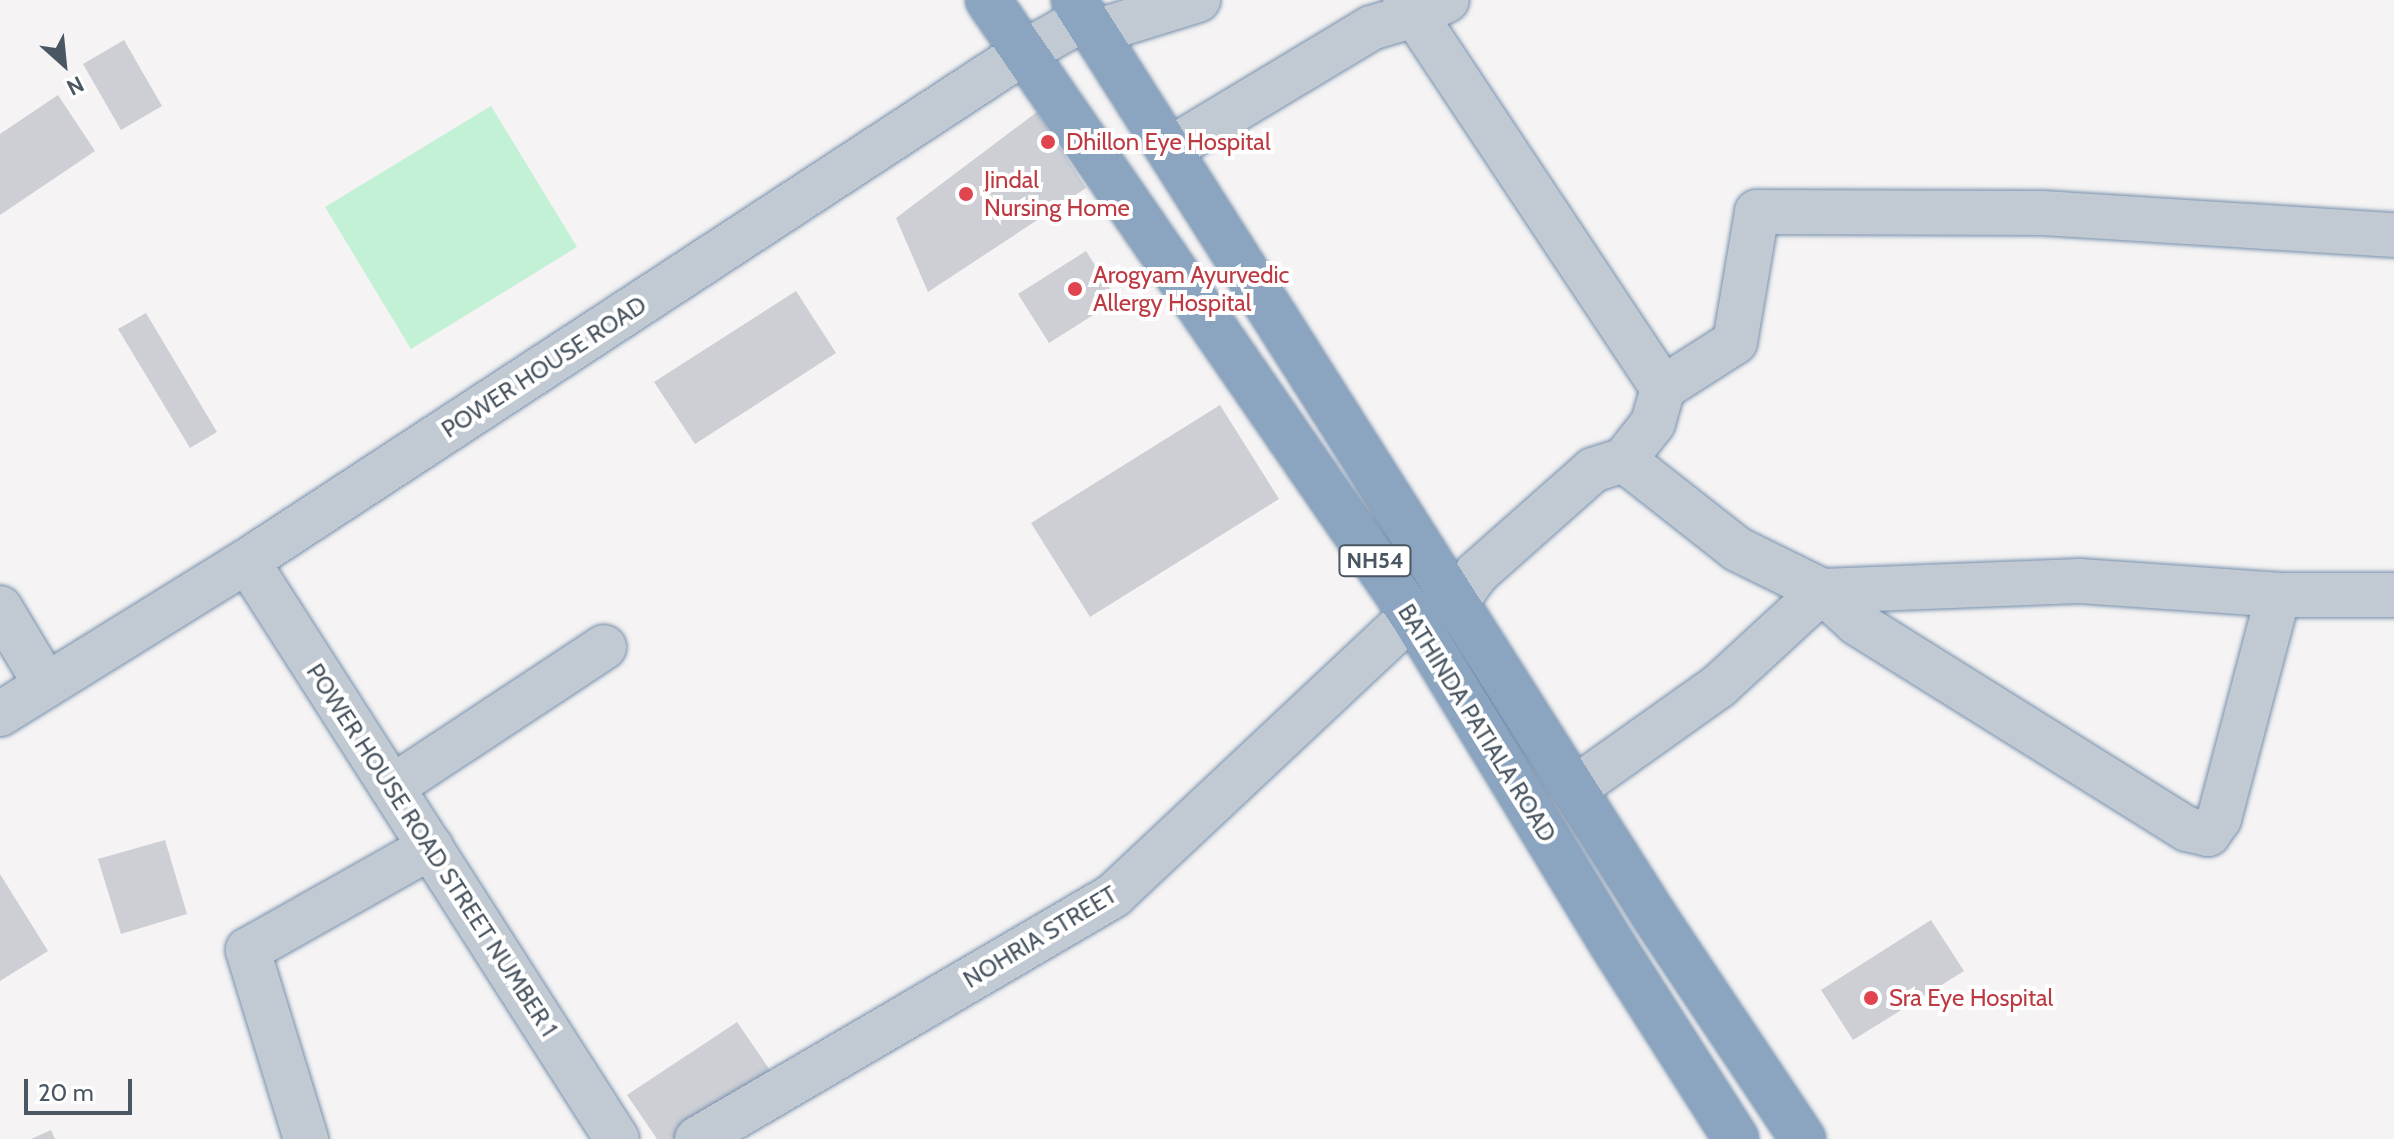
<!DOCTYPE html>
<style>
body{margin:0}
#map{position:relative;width:2394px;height:1139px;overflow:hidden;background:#f5f3f3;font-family:Cabin,sans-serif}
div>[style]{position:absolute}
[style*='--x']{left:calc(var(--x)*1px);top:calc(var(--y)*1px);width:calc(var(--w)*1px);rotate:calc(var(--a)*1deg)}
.green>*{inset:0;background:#c3f1d5}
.building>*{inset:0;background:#cdcfd5}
.roads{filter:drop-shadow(0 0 2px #7690ad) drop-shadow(0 0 2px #7690ad)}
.minor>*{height:44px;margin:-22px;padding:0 22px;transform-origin:22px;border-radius:22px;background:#c1cad2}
.highway>*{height:44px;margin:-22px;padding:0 22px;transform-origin:22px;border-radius:22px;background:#8ba5c1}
.dots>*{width:22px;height:22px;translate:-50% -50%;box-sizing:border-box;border:4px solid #fff;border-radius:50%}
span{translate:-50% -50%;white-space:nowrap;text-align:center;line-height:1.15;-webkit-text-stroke:8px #fff;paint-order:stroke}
.shield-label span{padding:2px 6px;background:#fff;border:2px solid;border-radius:6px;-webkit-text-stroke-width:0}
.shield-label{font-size:22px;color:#4a5661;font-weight:700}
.health-label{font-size:24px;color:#be3a42}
.left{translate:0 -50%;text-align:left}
.street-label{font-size:24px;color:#4a5661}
.north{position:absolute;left:24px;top:24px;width:80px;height:80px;-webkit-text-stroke:6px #fff;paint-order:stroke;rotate:153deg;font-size:22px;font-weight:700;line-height:32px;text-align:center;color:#4a5661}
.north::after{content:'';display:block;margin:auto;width:28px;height:36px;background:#4a5661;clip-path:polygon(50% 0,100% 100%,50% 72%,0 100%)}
.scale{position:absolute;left:24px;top:1079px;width:108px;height:36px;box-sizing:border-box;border:4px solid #4a5661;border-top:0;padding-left:10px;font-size:24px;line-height:28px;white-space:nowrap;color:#4a5661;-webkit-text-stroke:6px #fff;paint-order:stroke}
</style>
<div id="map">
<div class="green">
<div style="clip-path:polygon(491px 106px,577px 247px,411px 349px,325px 207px)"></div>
</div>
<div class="building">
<div style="clip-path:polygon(124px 40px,162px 106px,121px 130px,83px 64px)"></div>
<div style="clip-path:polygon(58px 95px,95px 151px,0 215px,0 134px)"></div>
<div style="clip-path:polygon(1037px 112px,1086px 188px,928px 292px,896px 218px)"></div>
<div style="clip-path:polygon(1086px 251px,1117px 300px,1049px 343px,1018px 294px)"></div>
<div style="clip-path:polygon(796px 291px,836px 353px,695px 444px,654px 382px)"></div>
<div style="clip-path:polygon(146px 313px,217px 432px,190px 448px,118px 329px)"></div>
<div style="clip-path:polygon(1220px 405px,1279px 499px,1090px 617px,1031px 523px)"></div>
<div style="clip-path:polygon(165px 840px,187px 914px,121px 934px,98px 859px)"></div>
<div style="clip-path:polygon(0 874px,48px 951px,0 981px)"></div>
<div style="clip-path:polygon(1931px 920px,1964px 971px,1853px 1040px,1821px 990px)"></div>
<div style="clip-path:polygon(737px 1022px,772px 1073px,674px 1139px,657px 1139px,627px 1095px)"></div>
<div style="clip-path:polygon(51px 1130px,55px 1139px,31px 1139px)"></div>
</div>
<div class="roads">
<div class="minor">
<div style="--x:1405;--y:0;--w:466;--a:56.4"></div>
<div style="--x:1095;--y:32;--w:108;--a:-17.3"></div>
<div style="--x:1170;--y:149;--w:235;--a:-31"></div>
<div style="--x:1371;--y:28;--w:46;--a:-16.5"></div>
<div style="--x:1415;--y:15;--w:35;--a:-25"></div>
<div style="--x:1624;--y:460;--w:144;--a:38.2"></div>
<div style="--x:1737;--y:549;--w:95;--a:26.3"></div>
<div style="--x:1822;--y:591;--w:47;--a:42.4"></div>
<div style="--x:1857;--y:623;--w:389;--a:32"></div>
<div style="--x:2187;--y:829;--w:22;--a:13"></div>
<div style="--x:2208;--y:834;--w:19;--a:-54"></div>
<div style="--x:2219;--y:819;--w:232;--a:-75.2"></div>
<div style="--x:247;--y:561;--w:686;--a:57.38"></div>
<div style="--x:1456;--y:602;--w:36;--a:-54"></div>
<div style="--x:1477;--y:573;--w:155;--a:-41.6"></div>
<div style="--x:1593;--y:470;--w:33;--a:-18"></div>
<div style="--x:1624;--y:460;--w:47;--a:-51.9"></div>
<div style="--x:1653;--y:423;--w:36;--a:-74"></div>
<div style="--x:1663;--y:388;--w:85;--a:-32.6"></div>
<div style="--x:1735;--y:342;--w:132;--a:-80.4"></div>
<div style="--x:1757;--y:212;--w:286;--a:0.2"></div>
<div style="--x:2043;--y:213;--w:352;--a:3.6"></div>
<div style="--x:0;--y:608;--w:90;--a:59.1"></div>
<div style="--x:0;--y:714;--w:291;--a:-31.8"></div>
<div style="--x:247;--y:561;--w:927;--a:-33.21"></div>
<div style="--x:1023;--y:53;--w:71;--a:-29.4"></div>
<div style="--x:392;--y:787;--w:254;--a:-33.4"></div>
<div style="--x:1574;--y:789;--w:178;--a:-35.4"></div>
<div style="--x:1719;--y:686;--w:140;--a:-42.7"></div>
<div style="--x:1822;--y:591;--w:258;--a:-2.2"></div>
<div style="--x:2080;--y:581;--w:198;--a:4"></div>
<div style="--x:2278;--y:595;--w:116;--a:0"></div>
<div style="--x:306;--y:1139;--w:198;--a:-107.1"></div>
<div style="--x:248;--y:950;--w:210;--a:-29.4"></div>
<div style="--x:697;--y:1139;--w:483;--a:-30.3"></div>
<div style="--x:1114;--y:895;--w:409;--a:-43.2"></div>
</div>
<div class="highway">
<div style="--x:988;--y:0;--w:747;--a:55.42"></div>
<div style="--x:1412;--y:615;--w:385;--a:58.7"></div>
<div style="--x:1612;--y:944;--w:231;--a:57.5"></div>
<div style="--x:1074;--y:0;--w:1086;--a:57.64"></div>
<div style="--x:1655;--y:917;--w:267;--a:56.3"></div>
</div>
</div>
<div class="dots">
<div style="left:1048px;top:142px;background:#e0444e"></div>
<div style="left:966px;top:194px;background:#e0444e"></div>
<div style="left:1075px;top:289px;background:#e0444e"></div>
<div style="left:1871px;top:998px;background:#e0444e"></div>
</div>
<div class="shield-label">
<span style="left:1375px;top:561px">NH54</span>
</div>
<div class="health-label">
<span class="left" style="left:1066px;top:142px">Dhillon Eye Hospital</span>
<span class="left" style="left:984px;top:194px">Jindal<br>Nursing Home</span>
<span class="left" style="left:1093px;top:289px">Arogyam Ayurvedic<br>Allergy Hospital</span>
<span class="left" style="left:1889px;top:998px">Sra Eye Hospital</span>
</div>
<div class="street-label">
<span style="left:544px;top:367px;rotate:-33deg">POWER HOUSE ROAD</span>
<span style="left:1477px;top:723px;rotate:58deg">BATHINDA PATIALA ROAD</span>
<span style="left:432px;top:850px;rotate:57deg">POWER HOUSE ROAD STREET NUMBER 1</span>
<span style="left:1040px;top:937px;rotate:-31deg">NOHRIA STREET</span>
</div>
<div class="north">N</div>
<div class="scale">20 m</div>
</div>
